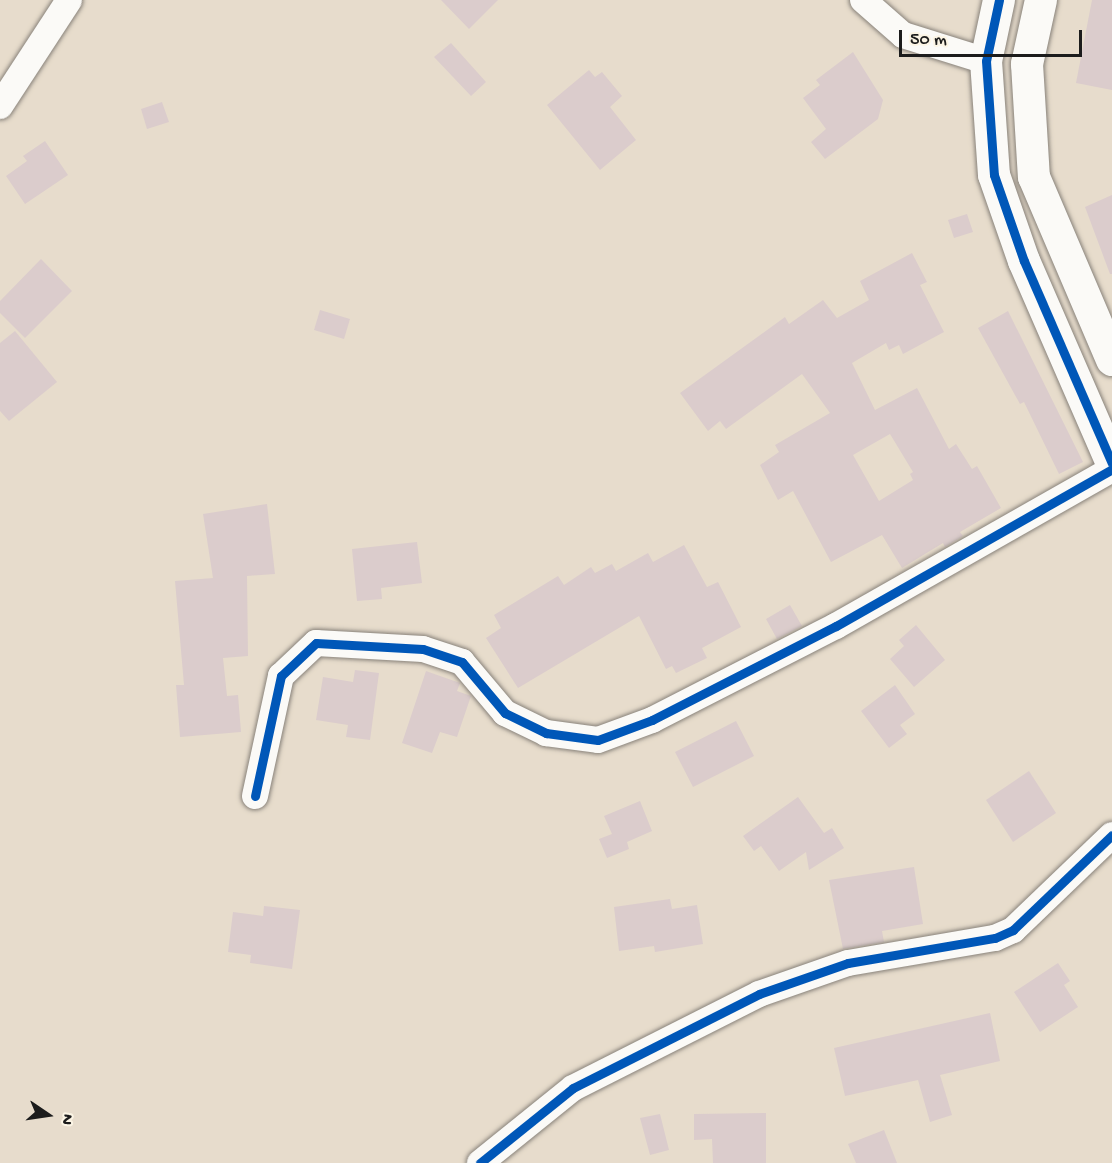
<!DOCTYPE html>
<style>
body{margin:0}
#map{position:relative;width:1112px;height:1163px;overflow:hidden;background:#e7dccc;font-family:"Gochi Hand",sans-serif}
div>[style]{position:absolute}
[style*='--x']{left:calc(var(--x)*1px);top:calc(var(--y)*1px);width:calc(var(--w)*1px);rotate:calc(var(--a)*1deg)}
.building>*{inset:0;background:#dbcccc}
.roads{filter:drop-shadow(0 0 2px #88827a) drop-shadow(0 0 2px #88827a)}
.minor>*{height:26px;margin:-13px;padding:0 13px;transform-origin:13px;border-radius:13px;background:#fbfaf7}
.tertiary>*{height:32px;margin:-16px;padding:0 16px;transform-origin:16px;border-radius:16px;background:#fbfaf7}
.cycleway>*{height:9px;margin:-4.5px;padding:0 4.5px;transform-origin:4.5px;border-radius:4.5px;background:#0057b8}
span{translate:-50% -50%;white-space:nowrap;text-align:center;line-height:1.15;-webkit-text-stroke:4.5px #fcf5e5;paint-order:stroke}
.north{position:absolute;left:18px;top:1085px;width:60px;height:60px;-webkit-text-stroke:4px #fcf5e5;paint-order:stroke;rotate:103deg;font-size:16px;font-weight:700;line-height:24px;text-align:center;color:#1c1c1c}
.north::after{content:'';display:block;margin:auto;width:21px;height:27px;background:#1c1c1c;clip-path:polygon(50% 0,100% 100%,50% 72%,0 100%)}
.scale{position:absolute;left:899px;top:30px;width:183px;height:27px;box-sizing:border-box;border:3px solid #1c1c1c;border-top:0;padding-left:8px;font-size:18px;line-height:21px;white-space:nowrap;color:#1c1c1c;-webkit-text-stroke:4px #fcf5e5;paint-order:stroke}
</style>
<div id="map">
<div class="building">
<div style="clip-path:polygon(441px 0,498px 0,469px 29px)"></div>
<div style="clip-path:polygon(1092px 0,1112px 0,1112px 90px,1076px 83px)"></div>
<div style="clip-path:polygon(451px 43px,486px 82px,471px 96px,434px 57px)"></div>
<div style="clip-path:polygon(853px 52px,883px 100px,878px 119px,825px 159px,811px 142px,826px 129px,803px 98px,820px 85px,816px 80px)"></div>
<div style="clip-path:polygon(589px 70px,595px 77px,602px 72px,622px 96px,610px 107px,636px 140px,600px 170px,547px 105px)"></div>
<div style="clip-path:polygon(162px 102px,169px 122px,147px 129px,141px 109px)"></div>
<div style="clip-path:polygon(45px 141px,68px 175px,25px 204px,6px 176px,27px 161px,23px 156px)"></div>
<div style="clip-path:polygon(1112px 195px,1112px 274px,1110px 274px,1085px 207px)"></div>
<div style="clip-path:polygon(967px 214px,973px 232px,954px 238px,948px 220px)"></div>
<div style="clip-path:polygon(evenodd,912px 253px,927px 282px,920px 285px,944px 332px,903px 354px,899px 345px,889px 350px,886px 343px,852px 363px,875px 410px,917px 388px,949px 449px,956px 444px,972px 469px,977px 466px,1001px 508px,960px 532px,963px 536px,945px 547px,943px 543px,902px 568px,882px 535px,831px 562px,793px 491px,778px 500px,760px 465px,779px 452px,775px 445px,830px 413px,802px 374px,726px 429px,720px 421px,708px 431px,680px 393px,785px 317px,789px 324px,823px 300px,837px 318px,869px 300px,860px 281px,912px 253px,890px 434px,913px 472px,910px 474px,913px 480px,879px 501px,853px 455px,890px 434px)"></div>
<div style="clip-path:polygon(41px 259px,72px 291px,25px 338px,0 313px,0 301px)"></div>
<div style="clip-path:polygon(320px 310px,350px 319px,344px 339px,314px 330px)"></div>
<div style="clip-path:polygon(1008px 311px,1083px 462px,1059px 474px,1024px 402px,1020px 404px,978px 328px)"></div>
<div style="clip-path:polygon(15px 331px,57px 382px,9px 421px,0 411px,0 343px)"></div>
<div style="clip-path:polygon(267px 504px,275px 574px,247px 576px,248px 656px,223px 658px,227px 696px,238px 695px,241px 732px,180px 737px,176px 685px,184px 685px,175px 581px,213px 578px,203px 514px)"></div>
<div style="clip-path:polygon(417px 542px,422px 583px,381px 588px,382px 599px,357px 601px,352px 549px)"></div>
<div style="clip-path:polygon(684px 545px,707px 587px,718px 582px,741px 627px,702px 648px,707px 658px,676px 673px,672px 666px,666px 669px,639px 616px,518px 688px,486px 638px,501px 628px,494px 615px,558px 576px,564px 585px,591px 567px,595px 573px,612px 564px,616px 571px,648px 553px,653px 562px)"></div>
<div style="clip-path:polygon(790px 605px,802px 626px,777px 639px,766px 619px)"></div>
<div style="clip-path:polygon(916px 625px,945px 660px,914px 687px,890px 659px,904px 646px,899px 640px)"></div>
<div style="clip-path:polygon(355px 670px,379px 673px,370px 740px,346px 737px,348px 725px,316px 720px,323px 677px,353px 682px)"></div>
<div style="clip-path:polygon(426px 671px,460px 683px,457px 691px,471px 696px,457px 737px,440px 732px,432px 753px,402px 743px)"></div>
<div style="clip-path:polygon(895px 685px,915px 714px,900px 725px,907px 734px,889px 748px,861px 711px)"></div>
<div style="clip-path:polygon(736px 721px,754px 756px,693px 787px,675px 752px)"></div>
<div style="clip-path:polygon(1029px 771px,1056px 813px,1013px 842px,986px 800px)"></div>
<div style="clip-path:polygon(798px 797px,824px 833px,832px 828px,844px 848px,809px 870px,806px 852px,779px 871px,761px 846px,754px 851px,743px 836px)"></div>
<div style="clip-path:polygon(640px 801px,652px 831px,627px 842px,629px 849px,607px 858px,599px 839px,612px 834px,604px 816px)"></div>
<div style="clip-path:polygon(914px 867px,923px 924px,882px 931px,884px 942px,843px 949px,829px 880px)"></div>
<div style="clip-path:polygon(670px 899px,672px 909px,697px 905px,703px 944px,655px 952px,654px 946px,619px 951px,614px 907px)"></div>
<div style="clip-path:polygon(264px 906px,300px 910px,292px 969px,250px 963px,251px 955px,228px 952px,233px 912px,263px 916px)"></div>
<div style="clip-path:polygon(1058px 963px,1070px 981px,1064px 985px,1078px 1007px,1040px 1032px,1014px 992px)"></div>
<div style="clip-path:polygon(990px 1013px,1000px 1061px,940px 1075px,952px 1115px,930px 1122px,918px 1080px,845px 1096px,834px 1048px)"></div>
<div style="clip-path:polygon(766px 1113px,766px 1163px,713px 1163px,712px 1139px,694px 1140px,694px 1114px)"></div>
<div style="clip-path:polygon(660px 1114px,669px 1150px,650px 1155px,640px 1118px)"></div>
<div style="clip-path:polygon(884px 1130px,897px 1163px,856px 1163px,848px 1144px)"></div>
</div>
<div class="roads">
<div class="minor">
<div style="--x:863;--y:0;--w:53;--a:41.2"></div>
<div style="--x:903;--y:35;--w:87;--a:17.4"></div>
<div style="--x:0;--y:106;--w:126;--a:-56.9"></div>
<div style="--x:255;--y:796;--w:123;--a:-77.8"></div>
<div style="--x:281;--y:676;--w:48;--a:-43.3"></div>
<div style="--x:316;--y:643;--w:107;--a:3.2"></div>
<div style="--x:423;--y:649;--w:41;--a:18.4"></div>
<div style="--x:462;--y:662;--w:67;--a:49.9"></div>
<div style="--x:505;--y:713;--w:46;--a:26"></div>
<div style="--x:546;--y:733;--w:52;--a:7.7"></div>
<div style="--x:598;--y:740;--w:58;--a:-20.3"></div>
<div style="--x:652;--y:720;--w:207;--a:-27.1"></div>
<div style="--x:836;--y:626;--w:318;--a:-29.6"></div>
<div style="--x:480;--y:1163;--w:119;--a:-38.9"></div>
<div style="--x:573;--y:1088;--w:208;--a:-26.8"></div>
<div style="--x:759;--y:994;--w:94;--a:-19.2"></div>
<div style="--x:848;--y:963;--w:149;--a:-9.7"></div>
<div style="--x:995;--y:938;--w:20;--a:-24"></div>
<div style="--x:1013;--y:930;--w:137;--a:-43.8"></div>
</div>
<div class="tertiary">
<div style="--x:999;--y:0;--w:62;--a:102"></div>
<div style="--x:986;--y:61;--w:114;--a:86"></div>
<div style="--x:994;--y:175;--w:91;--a:70.8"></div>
<div style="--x:1024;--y:261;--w:220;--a:66.5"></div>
<div style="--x:1041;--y:0;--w:66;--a:102.3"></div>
<div style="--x:1027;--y:64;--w:113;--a:86.5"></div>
<div style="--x:1034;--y:177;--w:199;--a:66.9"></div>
</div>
</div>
<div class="cycleway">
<div style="--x:999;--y:0;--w:62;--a:102"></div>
<div style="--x:986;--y:61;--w:114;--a:86"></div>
<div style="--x:994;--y:175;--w:91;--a:70.8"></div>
<div style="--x:1024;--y:261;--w:220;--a:66.5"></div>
<div style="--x:255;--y:796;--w:123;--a:-77.8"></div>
<div style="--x:281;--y:676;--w:48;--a:-43.3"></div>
<div style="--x:316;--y:643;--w:107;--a:3.2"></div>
<div style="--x:423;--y:649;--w:41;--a:18.4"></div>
<div style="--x:462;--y:662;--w:67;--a:49.9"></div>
<div style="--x:505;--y:713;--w:46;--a:26"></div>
<div style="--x:546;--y:733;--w:52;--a:7.7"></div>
<div style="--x:598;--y:740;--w:58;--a:-20.3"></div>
<div style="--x:652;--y:720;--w:207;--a:-27.1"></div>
<div style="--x:836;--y:626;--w:318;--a:-29.6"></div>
<div style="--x:480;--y:1163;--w:119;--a:-38.9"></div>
<div style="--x:573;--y:1088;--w:208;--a:-26.8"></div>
<div style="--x:759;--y:994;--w:94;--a:-19.2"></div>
<div style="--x:848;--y:963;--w:149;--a:-9.7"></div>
<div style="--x:995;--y:938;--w:20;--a:-24"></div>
<div style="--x:1013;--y:930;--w:137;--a:-43.8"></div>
</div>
<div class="north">N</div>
<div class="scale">50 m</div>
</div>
